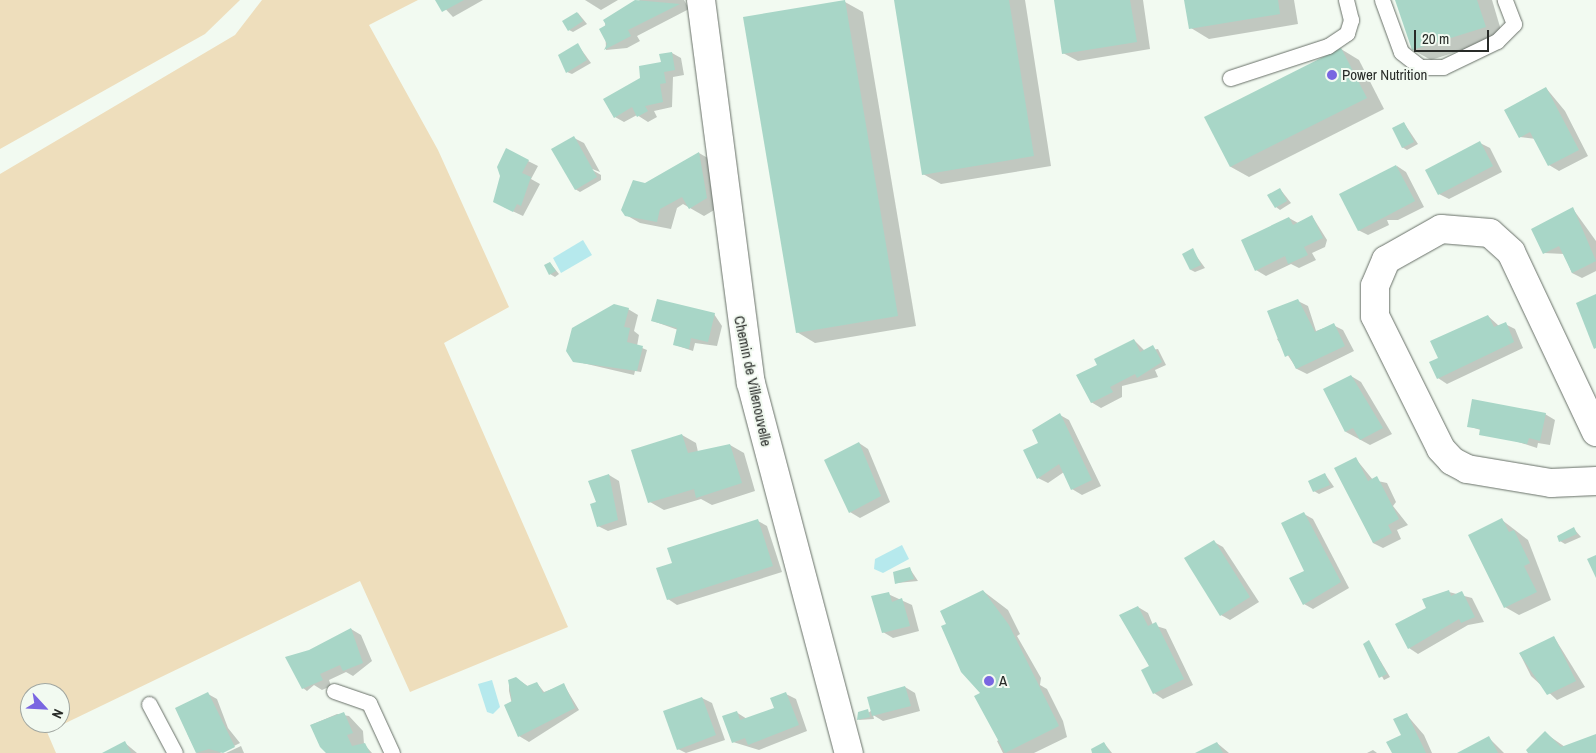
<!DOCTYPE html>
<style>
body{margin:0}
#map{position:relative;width:1596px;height:753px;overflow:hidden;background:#f2faf1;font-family:"Archivo Narrow",sans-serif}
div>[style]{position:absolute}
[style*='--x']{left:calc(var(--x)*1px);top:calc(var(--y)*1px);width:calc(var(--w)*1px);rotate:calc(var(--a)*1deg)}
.green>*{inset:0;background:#eedebc}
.water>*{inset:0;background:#b6e9ed}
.shadow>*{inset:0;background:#0003}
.building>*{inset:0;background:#a8d6c7}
.roads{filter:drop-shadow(0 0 1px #687068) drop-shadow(0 0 1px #687068)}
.lane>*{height:15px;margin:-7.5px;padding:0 7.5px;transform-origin:7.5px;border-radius:7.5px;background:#fff}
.street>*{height:28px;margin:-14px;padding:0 14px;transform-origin:14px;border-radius:14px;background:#fff}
.dots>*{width:14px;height:14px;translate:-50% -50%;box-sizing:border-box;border:2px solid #f2faf1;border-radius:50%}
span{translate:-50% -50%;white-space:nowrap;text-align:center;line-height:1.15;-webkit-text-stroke:4px #f2faf1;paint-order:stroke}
.poi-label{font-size:15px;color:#282b28}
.left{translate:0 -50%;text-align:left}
.street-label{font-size:15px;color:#282b28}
.north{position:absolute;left:20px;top:683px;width:50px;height:50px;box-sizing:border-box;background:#f2faf1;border:1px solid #a1a7a1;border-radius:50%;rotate:115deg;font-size:14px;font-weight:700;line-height:20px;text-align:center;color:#282b28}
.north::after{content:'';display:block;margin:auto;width:18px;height:22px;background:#7966e1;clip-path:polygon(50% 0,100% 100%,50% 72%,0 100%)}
.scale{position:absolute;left:1414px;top:30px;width:75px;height:22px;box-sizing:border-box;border:2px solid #282b28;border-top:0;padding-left:6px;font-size:15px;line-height:18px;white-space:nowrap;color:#282b28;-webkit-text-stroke:4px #f2faf1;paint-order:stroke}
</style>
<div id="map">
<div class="green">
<div style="clip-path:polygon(0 0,240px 0,205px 34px,0 149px)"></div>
<div style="clip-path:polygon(evenodd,262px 0,418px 0,369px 25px,438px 150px,509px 307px,444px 343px,568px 627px,410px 692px,360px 581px,47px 732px,56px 753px,0 753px,0 174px,235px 35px,262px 0,30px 693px,60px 693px,60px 723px,30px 723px,30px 693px)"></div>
</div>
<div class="water">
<div style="clip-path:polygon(583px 240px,592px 255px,561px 273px,553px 258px)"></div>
<div style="clip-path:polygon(902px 545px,909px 559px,883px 573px,874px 569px,875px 559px)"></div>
<div style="clip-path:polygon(492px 680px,500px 707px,493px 714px,487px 712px,478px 684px)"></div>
</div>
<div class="shadow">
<div style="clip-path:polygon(437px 0,483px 0,453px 17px)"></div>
<div style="clip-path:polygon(585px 0,618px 0,601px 10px)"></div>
<div style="clip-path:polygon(640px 0,684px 0,689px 9px,637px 36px,640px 41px,627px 48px,606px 50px,605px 21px)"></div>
<div style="clip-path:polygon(895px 0,1025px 0,1051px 166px,941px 184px,923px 174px)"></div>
<div style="clip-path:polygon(1055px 0,1143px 0,1150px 49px,1078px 61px,1063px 53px)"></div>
<div style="clip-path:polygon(1185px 0,1294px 0,1298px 24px,1209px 39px,1191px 28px)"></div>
<div style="clip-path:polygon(1397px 0,1492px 0,1503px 37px,1431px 60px,1413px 50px)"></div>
<div style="clip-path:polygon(845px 2px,863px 12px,916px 326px,815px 343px,797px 332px)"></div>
<div style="clip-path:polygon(578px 13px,587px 24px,573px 32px,569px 30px)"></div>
<div style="clip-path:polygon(578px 45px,591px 63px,572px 74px,567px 72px)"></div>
<div style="clip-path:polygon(1341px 49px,1359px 60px,1384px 109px,1249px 177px,1231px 167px,1206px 117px)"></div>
<div style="clip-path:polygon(672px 53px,681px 58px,684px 75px,673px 77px,672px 107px,654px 111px,657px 117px,648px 122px,637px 115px,624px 122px,615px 117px,641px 79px)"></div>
<div style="clip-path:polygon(1546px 88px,1565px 111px,1588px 156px,1559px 171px,1549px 165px,1536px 139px,1520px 137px)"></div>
<div style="clip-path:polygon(1404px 123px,1418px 144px,1407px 150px,1402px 147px)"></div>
<div style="clip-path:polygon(574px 138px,584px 143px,600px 172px,587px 167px,601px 175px,601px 180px,580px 192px,575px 189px)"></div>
<div style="clip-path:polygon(1480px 143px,1490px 148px,1502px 172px,1449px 199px,1439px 194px)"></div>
<div style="clip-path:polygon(699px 153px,713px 161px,721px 206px,704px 216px,683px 204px,677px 208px,671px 229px,640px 223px,626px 215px,645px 184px)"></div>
<div style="clip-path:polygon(528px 161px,538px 166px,531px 179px,540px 184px,523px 216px,504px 207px,501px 176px)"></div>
<div style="clip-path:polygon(1397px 166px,1406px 172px,1424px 207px,1398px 220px,1387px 220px,1389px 225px,1368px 235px,1358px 230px)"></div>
<div style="clip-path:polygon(1280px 189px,1291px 203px,1280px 210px,1276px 207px)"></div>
<div style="clip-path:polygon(1573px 209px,1596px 241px,1596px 271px,1582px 278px,1572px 273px,1564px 254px,1544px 253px)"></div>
<div style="clip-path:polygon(1312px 216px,1327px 240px,1325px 247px,1312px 253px,1316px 260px,1299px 268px,1291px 264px,1266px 276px,1256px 270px,1289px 218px,1298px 223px)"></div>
<div style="clip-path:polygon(1192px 250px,1205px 268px,1195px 272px,1191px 270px)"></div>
<div style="clip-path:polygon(550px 263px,559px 274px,555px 277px,550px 274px)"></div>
<div style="clip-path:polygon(1298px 301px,1308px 306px,1316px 331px,1333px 325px,1343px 330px,1354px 351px,1307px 374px,1297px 369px,1277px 339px,1281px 337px,1268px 311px)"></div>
<div style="clip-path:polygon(628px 309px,638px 315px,634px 331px,639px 335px,637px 346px,647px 350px,641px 372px,635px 371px,634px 375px,574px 361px)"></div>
<div style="clip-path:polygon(714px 314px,722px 326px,717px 346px,695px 343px,693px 351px,675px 345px,678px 330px,653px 321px)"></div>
<div style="clip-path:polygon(1488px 316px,1499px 326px,1505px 324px,1515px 329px,1523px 348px,1447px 384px,1438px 378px,1440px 358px,1432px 341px)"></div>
<div style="clip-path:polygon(1134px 340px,1145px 351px,1158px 349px,1166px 365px,1155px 370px,1158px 377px,1122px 386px,1122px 397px,1101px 408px,1091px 402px,1098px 366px)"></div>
<div style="clip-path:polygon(1351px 376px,1361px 382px,1392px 434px,1370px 445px,1346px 432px)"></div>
<div style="clip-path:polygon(1545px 414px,1555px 420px,1550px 445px,1538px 443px,1537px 448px,1468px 426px)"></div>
<div style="clip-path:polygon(1060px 415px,1069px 420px,1101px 486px,1082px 495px,1072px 489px,1064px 472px,1048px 483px,1038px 478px,1043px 444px)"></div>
<div style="clip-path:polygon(682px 435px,696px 443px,698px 452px,730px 445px,744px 453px,755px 491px,712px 505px,701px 499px,664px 510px,650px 502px)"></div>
<div style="clip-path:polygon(859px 443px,868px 449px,890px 502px,860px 518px,850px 512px)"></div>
<div style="clip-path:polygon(1356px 459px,1373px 480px,1387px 483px,1396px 502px,1393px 506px,1408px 525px,1397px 530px,1401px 539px,1383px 548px,1373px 543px)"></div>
<div style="clip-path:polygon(1325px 474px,1334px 487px,1319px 494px,1314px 491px)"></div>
<div style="clip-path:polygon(609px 475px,619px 481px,627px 525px,608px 531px,598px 526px,597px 502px)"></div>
<div style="clip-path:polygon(1304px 514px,1313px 519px,1349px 588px,1313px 609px,1304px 604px)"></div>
<div style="clip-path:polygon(1502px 520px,1528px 540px,1551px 600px,1519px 615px,1505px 607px)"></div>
<div style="clip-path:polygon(758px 521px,767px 526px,782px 572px,677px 605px,668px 599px,674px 563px)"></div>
<div style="clip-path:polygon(1574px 529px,1581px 537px,1565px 544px,1560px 541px)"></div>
<div style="clip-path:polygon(1214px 542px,1223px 547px,1259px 602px,1230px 620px,1221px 615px)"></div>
<div style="clip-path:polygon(910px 569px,918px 581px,897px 583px)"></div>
<div style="clip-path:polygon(983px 591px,1008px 610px,1020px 634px,1017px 636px,1041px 678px,1040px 685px,1047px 689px,1063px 721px,1067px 737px,1034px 753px,1003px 753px,997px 741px,1002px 738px,947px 624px)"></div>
<div style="clip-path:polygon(1449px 592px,1472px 598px,1484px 622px,1468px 625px,1418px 654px,1409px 648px,1428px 609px,1423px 599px)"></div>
<div style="clip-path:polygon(888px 594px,912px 605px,919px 631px,893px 638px,883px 632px)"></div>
<div style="clip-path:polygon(1138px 607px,1148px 613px,1153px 625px,1166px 629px,1193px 685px,1163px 699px,1154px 693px)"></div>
<div style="clip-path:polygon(351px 629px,361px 635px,372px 661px,353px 676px,346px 672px,329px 680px,331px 686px,322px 690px,314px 685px,307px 691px,303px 688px,287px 657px,310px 651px)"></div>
<div style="clip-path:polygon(1554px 637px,1585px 687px,1557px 700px,1531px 676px,1520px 654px)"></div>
<div style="clip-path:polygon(1369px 642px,1390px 677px,1384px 680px,1364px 645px)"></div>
<div style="clip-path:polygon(516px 678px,529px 687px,537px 683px,544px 692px,564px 685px,579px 710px,529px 742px,519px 736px,509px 691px,509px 681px)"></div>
<div style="clip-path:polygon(905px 687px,915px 693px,920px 711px,883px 721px,873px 715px,874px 719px,858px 720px)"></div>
<div style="clip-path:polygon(208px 694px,217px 699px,228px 728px,240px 743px,220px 753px,197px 753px,187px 733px)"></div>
<div style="clip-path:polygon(786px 694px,796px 699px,807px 731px,759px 750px,733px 742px,736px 712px,747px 719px,776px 709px)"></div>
<div style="clip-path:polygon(702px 698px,712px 703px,725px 740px,686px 753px,678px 749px)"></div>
<div style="clip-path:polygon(337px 714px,349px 716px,363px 731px,364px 744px,372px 753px,329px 753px,311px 725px)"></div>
<div style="clip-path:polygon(1406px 714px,1424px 735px,1432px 753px,1393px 753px,1403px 735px)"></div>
<div style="clip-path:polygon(1545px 733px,1565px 747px,1596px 735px,1596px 753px,1530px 753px)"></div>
<div style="clip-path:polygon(1489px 738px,1504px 753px,1460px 753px)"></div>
<div style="clip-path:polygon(125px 743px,137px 753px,105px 753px)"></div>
<div style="clip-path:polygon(1104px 743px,1112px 753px,1094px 753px)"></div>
<div style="clip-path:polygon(1217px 743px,1229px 753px,1198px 753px)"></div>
<div style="clip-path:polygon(241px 746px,244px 753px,226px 753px)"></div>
<div style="clip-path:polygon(1373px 750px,1377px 753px,1367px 753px)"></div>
</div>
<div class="building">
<div style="clip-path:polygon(435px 0,464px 0,442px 12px)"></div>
<div style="clip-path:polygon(635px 0,680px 4px,628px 30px,631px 36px,604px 50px,607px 44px,599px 29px,606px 25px,603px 20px)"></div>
<div style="clip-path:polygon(845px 0,898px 316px,796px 333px,743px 17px)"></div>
<div style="clip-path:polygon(894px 0,1009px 0,1034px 156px,922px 175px)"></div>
<div style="clip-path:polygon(1054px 0,1130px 0,1137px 42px,1062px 54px)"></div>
<div style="clip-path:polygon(1184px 0,1278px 0,1280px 14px,1189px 29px)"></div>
<div style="clip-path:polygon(1395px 0,1477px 0,1486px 27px,1412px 50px)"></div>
<div style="clip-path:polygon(577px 12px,583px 21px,568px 31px,562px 21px)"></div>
<div style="clip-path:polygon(578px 43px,587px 60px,566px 73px,558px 55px)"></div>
<div style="clip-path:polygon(1341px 48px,1367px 98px,1230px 167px,1204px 117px)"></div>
<div style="clip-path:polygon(672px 52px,675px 70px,664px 72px,666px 83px,660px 84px,663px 102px,645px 106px,648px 111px,637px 117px,632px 107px,614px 118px,603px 99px,640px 78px,639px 66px,661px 62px,659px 54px)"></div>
<div style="clip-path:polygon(1546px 87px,1579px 150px,1548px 166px,1530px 132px,1519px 138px,1504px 110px)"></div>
<div style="clip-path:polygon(1404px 122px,1414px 142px,1402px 148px,1392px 128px)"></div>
<div style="clip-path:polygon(574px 136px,597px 177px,575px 190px,551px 149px)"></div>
<div style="clip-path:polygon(1480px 141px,1493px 166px,1438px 195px,1425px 170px)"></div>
<div style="clip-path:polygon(506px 148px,529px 160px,522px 173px,531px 177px,521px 206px,517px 204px,513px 212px,493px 202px,500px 176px,497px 167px)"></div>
<div style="clip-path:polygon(699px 152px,707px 198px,689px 209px,682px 197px,660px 209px,657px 222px,625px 216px,621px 210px,633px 180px,645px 183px)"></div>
<div style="clip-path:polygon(1396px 165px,1415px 201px,1358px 231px,1339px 194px)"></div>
<div style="clip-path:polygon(1280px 188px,1287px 201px,1275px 208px,1267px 195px)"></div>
<div style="clip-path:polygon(1573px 207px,1596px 261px,1572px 273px,1559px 246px,1543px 254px,1531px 229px)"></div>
<div style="clip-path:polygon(1312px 215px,1323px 238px,1304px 247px,1308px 255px,1288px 264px,1285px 256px,1255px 271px,1241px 240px,1289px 217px,1293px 225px)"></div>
<div style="clip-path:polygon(1193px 248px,1201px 265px,1190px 270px,1182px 254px)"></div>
<div style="clip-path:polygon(550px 262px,556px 271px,549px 275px,544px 265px)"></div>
<div style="clip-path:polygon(1596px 294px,1596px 348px,1594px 349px,1576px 303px)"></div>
<div style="clip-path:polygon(657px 299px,715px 313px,708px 342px,691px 338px,689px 349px,673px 345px,677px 328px,651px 321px)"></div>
<div style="clip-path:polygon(1298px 299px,1315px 332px,1334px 323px,1345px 346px,1296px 369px,1289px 355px,1285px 357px,1267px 311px)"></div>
<div style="clip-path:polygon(614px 304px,629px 308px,624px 327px,630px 328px,627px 342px,643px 346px,637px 371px,573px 362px,566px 351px,572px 328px)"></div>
<div style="clip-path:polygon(1488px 315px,1494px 327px,1506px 322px,1514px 342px,1437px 379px,1429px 362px,1438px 358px,1430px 341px)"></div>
<div style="clip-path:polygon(1134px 339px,1140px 352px,1153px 345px,1162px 362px,1137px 378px,1135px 374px,1110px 387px,1113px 392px,1091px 403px,1076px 375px,1097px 365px,1094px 359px)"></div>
<div style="clip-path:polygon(1351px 375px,1383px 428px,1360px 440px,1353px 428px,1345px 432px,1323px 389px)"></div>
<div style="clip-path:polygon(1472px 399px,1546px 413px,1540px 441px,1529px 438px,1527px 444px,1479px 435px,1480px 429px,1467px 427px)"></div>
<div style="clip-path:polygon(1060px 413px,1092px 480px,1071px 490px,1059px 464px,1037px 479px,1023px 450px,1038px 443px,1032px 430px)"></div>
<div style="clip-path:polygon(682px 434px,688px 453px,730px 444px,742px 483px,696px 498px,694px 489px,648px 503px,631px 450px)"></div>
<div style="clip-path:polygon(859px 442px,881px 496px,849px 513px,824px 460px)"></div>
<div style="clip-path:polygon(1356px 457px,1368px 481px,1377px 476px,1399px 519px,1388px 525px,1392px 533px,1373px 543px,1334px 468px)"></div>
<div style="clip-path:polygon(1325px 473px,1330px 485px,1313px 492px,1308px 481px)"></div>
<div style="clip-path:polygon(609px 474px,618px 520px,597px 527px,590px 504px,596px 502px,588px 481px)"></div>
<div style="clip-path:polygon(1304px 512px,1341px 582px,1303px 605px,1289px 578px,1304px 571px,1281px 523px)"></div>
<div style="clip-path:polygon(1502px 518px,1509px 532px,1514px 530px,1530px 563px,1524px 566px,1537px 592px,1504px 608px,1468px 535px)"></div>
<div style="clip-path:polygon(758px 519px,773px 566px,667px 600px,656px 568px,672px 563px,667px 548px)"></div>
<div style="clip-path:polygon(1574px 527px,1577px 534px,1559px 542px,1557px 536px)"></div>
<div style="clip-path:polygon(1214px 540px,1250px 597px,1220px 616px,1184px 558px)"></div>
<div style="clip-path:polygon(1596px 555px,1596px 578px,1587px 559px)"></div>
<div style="clip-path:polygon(910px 567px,914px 579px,895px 584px,893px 572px)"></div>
<div style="clip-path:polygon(983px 590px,1009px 625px,1059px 726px,1005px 753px,974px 696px,980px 693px,961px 672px,941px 626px,946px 624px,940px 611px)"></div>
<div style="clip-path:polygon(1449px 590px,1451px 596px,1462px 591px,1475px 617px,1461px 623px,1459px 619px,1408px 649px,1395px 624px,1426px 608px,1422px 599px)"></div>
<div style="clip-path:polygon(889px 592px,892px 602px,902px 598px,910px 626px,882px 633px,871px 596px)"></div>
<div style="clip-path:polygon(1138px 606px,1148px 626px,1156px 622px,1184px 679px,1153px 694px,1141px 670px,1149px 666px,1119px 615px)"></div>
<div style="clip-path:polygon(351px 628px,363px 663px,343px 671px,340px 665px,320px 674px,323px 680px,302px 689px,285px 657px,309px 650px)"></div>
<div style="clip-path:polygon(1554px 636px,1576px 681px,1547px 695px,1519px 653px)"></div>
<div style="clip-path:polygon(1369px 640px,1387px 674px,1379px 678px,1363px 644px)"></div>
<div style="clip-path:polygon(516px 677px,527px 686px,537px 682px,543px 693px,564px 683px,575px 708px,518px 737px,504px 705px,512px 701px,508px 680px)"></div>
<div style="clip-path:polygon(905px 686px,911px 706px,872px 716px,867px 697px)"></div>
<div style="clip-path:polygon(208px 692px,235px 747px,223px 753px,209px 749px,196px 753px,175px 708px)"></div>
<div style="clip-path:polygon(786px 692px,799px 725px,748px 745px,745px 738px,732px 743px,722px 716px,737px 711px,740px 720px,774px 708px,770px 698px)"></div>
<div style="clip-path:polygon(702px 697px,716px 735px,677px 750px,663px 711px)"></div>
<div style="clip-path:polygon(868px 709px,870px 717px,857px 720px,858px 712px)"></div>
<div style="clip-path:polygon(344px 712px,353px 733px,347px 735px,352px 746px,365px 743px,370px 753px,326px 753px,320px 747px,310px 725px)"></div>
<div style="clip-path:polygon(1407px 713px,1414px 728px,1426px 753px,1392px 753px,1386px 742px,1401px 735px,1393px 719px)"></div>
<div style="clip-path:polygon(1545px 731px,1561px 747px,1596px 734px,1596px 753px,1528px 753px,1526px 750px)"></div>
<div style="clip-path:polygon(1489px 736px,1498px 753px,1457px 753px)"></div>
<div style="clip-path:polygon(125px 741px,131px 753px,102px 753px)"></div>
<div style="clip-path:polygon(1104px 742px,1110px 753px,1092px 753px,1091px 749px)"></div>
<div style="clip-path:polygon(1217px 742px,1223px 753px,1195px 753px)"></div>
</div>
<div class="roads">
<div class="lane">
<div style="--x:1382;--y:0;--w:55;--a:69.9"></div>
<div style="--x:1401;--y:52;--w:24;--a:38"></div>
<div style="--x:1420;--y:67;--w:23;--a:0"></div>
<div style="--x:1443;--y:67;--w:60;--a:-25.7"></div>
<div style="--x:1497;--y:41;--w:24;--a:-45"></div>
<div style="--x:1514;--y:24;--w:26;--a:-111"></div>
<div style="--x:1230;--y:78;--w:103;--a:-18.1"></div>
<div style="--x:1328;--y:46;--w:23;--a:-34"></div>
<div style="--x:1347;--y:33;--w:14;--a:-73"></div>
<div style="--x:1351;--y:20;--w:21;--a:-104"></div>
<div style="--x:334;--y:691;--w:37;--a:19"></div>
<div style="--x:369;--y:703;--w:55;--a:65.3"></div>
<div style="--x:149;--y:704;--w:55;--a:62"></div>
</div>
<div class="street">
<div style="--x:701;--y:0;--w:386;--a:82.6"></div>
<div style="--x:751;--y:383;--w:383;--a:75.2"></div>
<div style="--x:1596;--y:432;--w:199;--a:-115.3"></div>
<div style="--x:1511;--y:252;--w:28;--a:-138"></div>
<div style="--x:1490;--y:233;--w:49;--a:-175.3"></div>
<div style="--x:1441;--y:229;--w:63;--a:150.6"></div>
<div style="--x:1386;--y:260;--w:28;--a:113"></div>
<div style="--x:1375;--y:286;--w:30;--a:90"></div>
<div style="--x:1375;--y:316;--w:148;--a:63.6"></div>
<div style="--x:1441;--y:449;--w:16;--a:47"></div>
<div style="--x:1452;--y:461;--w:17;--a:28"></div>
<div style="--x:1467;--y:469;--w:85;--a:9.5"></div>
<div style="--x:1551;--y:483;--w:45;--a:-2.5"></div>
</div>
</div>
<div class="dots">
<div style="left:1332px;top:75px;background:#7966e1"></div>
<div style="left:989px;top:681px;background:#7966e1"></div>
</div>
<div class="poi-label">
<span class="left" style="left:1342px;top:75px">Power Nutrition</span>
<span class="left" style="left:999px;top:681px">A</span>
</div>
<div class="street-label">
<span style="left:753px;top:381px;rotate:78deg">Chemin de Villenouvelle</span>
</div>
<div class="north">N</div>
<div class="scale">20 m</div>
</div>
